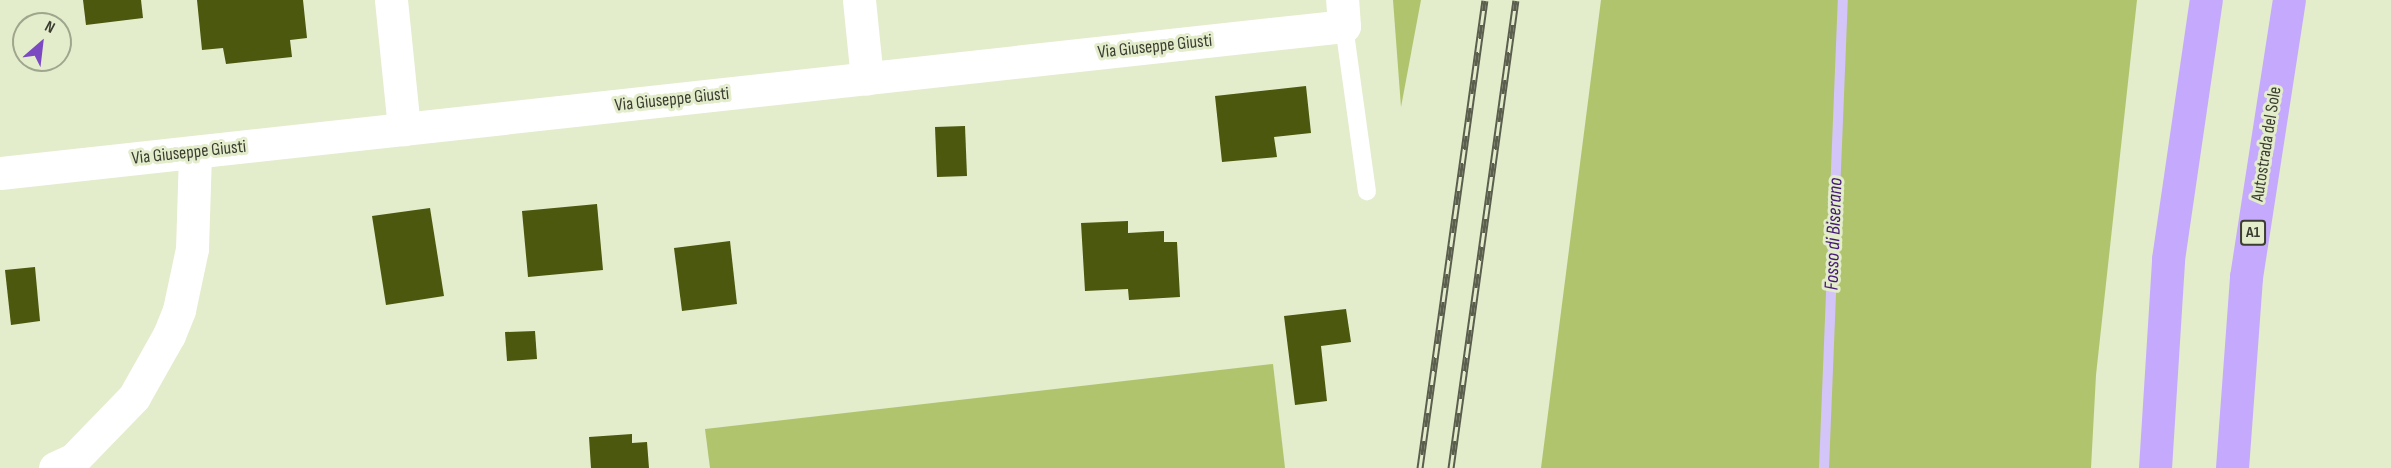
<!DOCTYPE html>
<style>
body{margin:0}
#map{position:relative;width:2391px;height:468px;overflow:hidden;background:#e3eccb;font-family:"Sofia Sans Condensed",sans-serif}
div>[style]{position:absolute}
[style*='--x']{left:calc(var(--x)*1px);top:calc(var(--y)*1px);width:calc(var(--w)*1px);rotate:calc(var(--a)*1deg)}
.green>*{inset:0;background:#b0c46e}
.stream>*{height:10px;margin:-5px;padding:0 5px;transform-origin:5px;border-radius:5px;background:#d4c5f8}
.building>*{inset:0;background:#4b580d}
.service>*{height:18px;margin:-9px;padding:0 9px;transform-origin:9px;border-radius:9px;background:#fff}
.minor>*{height:33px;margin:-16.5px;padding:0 16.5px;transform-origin:16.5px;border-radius:16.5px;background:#fff}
.motorway>*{height:33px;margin:-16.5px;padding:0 16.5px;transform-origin:16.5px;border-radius:16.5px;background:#c4a9fd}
.rail>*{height:7px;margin-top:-3.5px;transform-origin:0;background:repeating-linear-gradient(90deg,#e3eccb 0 14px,#5a5e4d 0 28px);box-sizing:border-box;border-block:2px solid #5a5e4d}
span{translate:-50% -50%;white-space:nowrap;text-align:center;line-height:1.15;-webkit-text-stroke:6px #e3eccb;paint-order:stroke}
.shield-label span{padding:2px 4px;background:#e3eccb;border:2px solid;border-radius:4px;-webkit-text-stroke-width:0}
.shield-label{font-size:16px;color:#3a3d30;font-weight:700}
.street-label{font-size:18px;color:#3a3d30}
.water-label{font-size:20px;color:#451978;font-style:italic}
.north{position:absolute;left:12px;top:12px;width:60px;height:60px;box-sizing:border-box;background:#e3eccb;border:2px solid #9fa68d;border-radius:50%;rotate:28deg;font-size:16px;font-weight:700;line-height:24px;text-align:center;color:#3a3d30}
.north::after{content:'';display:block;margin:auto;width:21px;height:27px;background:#7b4ac2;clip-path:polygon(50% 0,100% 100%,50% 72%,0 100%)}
</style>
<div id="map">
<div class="green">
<div style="clip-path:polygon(1393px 0,1421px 0,1401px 107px)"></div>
<div style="clip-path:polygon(1601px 0,2137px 0,2096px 375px,2091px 468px,1541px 468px)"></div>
<div style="clip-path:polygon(1273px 364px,1285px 468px,710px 468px,705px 429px)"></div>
</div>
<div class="stream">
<div style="--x:1824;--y:468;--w:468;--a:-87.7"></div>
</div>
<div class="building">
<div style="clip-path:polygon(83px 0,141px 0,143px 18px,86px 25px)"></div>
<div style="clip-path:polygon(197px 0,303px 0,307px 38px,290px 40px,292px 57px,226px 64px,223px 48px,202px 50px)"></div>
<div style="clip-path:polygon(1306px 86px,1311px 133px,1274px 137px,1277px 157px,1222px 162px,1215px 96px)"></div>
<div style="clip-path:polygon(965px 126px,967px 176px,937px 177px,935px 127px)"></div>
<div style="clip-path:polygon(597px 204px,603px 270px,528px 277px,522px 211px)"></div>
<div style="clip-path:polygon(430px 208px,444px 296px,386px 305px,372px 216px)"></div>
<div style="clip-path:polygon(1128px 221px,1128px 233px,1164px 231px,1164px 242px,1177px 242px,1180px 297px,1129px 300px,1128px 289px,1085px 291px,1081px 223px)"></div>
<div style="clip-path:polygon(730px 241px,737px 304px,682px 311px,674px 248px)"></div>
<div style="clip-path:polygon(35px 267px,40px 321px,11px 325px,5px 270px)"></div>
<div style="clip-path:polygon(1346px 309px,1351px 342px,1321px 346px,1327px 401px,1295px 405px,1284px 316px)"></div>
<div style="clip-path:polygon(535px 331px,537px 359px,507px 361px,505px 332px)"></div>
<div style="clip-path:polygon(632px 434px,632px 443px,647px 442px,649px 468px,591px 468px,589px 437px)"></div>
</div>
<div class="service">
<div style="--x:1344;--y:26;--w:167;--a:82.1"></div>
</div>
<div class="minor">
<div style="--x:391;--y:0;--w:130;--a:84.2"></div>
<div style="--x:859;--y:0;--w:79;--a:84.2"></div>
<div style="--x:0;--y:173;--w:1352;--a:-6.24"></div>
<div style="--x:1344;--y:26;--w:26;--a:-94"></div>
<div style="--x:55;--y:468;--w:21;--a:-25"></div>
<div style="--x:74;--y:459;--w:86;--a:-45.9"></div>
<div style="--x:134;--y:397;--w:71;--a:-60.6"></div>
<div style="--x:169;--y:335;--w:27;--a:-68"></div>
<div style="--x:179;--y:310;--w:62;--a:-78"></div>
<div style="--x:192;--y:249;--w:97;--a:-88.2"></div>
</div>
<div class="motorway">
<div style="--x:2155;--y:468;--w:209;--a:-86.4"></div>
<div style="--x:2168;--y:259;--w:262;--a:-81.7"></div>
<div style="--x:2232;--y:468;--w:192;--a:-85.8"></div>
<div style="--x:2246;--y:277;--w:280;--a:-81.2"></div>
</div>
<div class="rail">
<div style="--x:1420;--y:468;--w:472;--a:-82.1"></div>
<div style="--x:1451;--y:468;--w:472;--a:-82.1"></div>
</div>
<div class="shield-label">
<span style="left:2253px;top:233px">A1</span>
</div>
<div class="street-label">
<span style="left:1155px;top:47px;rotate:-6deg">Via Giuseppe Giusti</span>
<span style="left:672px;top:100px;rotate:-6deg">Via Giuseppe Giusti</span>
<span style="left:2267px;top:144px;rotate:-81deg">Autostrada del Sole</span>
<span style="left:189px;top:153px;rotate:-6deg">Via Giuseppe Giusti</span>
</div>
<div class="water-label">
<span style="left:1834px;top:234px;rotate:-88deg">Fosso di Biserano</span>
</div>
<div class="north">N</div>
</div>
